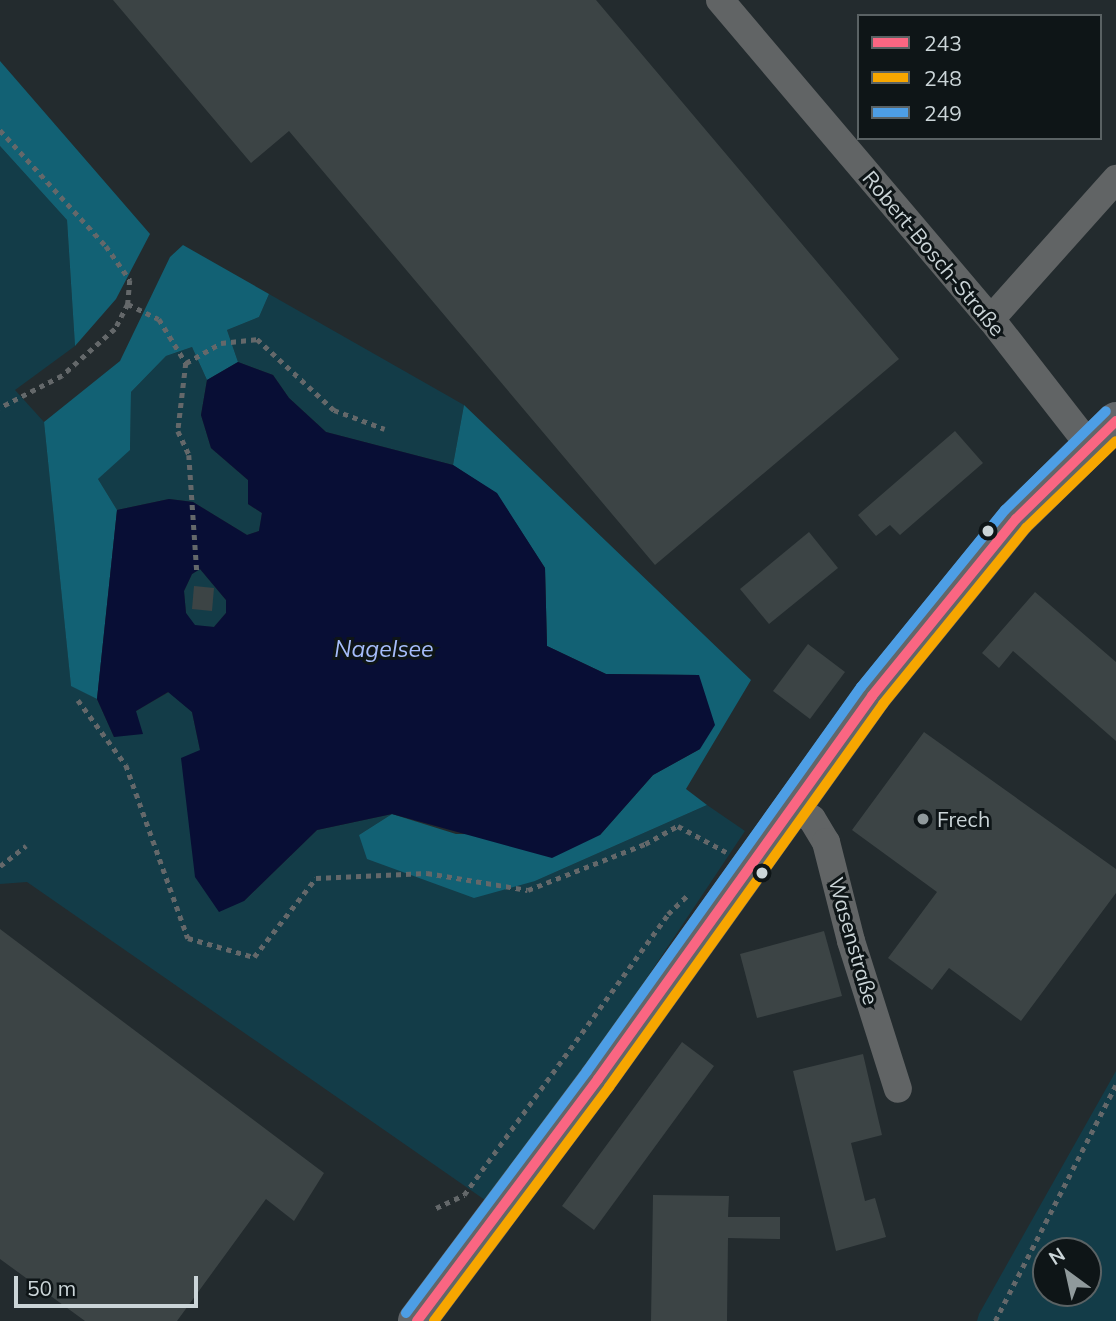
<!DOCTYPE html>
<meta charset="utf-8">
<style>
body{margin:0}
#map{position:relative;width:1116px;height:1321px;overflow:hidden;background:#232b2e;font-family:Mulish,sans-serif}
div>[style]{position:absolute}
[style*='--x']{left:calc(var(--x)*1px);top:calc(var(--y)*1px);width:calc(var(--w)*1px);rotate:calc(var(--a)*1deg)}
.green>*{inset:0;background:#133c48}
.forest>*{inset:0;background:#126174}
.water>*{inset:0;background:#080e35}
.building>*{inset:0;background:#3c4445}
.path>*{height:4.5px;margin-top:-2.25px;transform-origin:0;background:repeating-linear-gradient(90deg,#64686a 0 5px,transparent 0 10px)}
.street>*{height:28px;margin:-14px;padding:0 14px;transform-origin:14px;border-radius:14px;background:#616465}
.secondary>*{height:38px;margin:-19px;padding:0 19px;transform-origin:19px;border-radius:19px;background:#626669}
.bus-1>*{height:10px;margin:-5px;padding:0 5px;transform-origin:5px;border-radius:5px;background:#fa6682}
.bus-2>*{height:10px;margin:-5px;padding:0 5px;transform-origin:5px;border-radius:5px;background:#f7a600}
.bus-3>*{height:10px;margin:-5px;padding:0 5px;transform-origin:5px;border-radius:5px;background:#4d9ee5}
.dots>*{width:19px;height:19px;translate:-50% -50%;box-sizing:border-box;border:4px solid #0e1517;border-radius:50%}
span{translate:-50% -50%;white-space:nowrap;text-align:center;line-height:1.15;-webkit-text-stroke:6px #0e1517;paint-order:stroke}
.street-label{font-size:21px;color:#cbd5d8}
.poi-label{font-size:21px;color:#cbd5d8}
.left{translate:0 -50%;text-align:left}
.water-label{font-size:23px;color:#a6bdfb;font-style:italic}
.legend{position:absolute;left:857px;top:14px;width:245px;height:126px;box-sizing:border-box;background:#0e1517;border:2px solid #5a6264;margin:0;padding:9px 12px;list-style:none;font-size:21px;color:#cbd5d8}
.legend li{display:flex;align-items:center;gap:14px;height:35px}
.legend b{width:35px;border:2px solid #5a6264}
.north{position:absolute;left:1032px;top:1237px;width:70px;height:70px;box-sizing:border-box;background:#0e1517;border:2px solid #5a6264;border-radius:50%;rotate:327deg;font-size:19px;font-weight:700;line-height:28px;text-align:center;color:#cbd5d8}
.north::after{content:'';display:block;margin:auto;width:24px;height:32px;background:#909a9c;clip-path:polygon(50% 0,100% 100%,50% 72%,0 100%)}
.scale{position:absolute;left:14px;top:1276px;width:184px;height:32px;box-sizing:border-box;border:4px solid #cbd5d8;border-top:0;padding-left:9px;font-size:21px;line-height:24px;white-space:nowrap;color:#cbd5d8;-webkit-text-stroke:5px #0e1517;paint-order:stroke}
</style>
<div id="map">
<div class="green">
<div style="clip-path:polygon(0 146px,67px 220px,75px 346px,15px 390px,44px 422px,71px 685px,97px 699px,114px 737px,136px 711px,169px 692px,192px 712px,200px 750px,195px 877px,244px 901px,317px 830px,392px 814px,359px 835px,535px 881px,707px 805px,745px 831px,588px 1066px,485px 1200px,27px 882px,0 884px)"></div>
<div style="clip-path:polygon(269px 294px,464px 405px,453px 465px,326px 432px,289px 398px,273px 375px,238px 362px,227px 330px,259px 317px)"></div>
<div style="clip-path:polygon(192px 347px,207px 380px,201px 415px,211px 448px,248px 480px,248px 504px,262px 513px,259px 531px,247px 535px,193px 502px,169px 499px,117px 510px,98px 479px,130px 449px,131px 392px,166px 356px)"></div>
<div style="clip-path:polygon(200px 569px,226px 600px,226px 613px,214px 627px,194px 626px,186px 613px,184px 591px,192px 574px)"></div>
<div style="clip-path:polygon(evenodd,1116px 1071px,1116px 1321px,977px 1321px,979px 1314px,1116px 1071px,1046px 1251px,1088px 1251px,1088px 1293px,1046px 1293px,1046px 1251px)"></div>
</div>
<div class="forest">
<div style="clip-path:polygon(0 61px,150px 234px,116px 299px,75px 346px,67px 220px,0 146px)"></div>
<div style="clip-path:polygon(183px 245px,269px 294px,259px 317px,227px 330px,238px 362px,207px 380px,192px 347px,166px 356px,131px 392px,130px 450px,98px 479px,117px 510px,97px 699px,71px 686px,44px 422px,120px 361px,170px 257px)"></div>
<div style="clip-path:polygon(464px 405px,751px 680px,686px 789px,707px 805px,535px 881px,474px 898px,367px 859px,359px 835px,392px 814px,456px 834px,600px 835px,653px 775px,700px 749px,699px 675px,606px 674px,547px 646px,545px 568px,497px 494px,453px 465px)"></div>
</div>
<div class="water">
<div style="clip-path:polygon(evenodd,238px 362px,273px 375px,289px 398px,326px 432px,453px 465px,497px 493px,545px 568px,547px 646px,606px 674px,699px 675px,715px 725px,700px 749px,653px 775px,600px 835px,552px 858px,392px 814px,317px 830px,244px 901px,219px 912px,195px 877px,181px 758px,200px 750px,192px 712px,168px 692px,136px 711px,143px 734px,114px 737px,97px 699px,117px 510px,169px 499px,193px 502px,247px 535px,259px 531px,262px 513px,248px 504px,248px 480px,211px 448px,201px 415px,207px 380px,238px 362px,200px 569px,226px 600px,226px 613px,214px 627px,195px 625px,186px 613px,184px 591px,192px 574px,200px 569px)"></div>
</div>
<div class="building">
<div style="clip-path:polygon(113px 0,596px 0,899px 359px,655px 565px,289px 131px,251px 163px)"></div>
<div style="clip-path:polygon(955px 431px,983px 463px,900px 535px,890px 525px,876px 536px,858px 515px)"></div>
<div style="clip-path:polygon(809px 532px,838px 568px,769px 624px,740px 589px)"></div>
<div style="clip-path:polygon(194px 586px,214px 588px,212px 611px,192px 609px)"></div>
<div style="clip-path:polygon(1035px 592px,1116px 662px,1116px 741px,1013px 651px,999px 668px,982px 653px)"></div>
<div style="clip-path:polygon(808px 644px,845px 672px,810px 719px,773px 691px)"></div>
<div style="clip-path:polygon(924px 732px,1116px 869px,1116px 893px,1021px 1021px,949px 968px,932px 990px,888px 958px,937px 892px,852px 830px)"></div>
<div style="clip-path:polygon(0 929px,324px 1173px,294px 1221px,266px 1199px,177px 1321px,85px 1321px,0 1259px)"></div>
<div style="clip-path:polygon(824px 931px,842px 996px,757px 1018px,740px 954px)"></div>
<div style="clip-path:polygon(682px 1042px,714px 1066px,594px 1230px,562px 1206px)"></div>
<div style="clip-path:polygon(863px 1054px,882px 1135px,851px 1143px,865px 1201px,875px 1198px,886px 1237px,836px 1251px,793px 1071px)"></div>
<div style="clip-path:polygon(653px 1195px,729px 1196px,728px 1217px,780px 1217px,780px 1239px,728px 1238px,727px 1321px,651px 1321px)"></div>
</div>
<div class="path">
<div style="--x:0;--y:130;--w:157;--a:47.6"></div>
<div style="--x:106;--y:246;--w:42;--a:54.8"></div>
<div style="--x:130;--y:280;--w:24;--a:95"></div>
<div style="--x:128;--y:304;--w:28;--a:117"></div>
<div style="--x:115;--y:329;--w:71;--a:138.4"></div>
<div style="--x:62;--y:376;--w:70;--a:152.7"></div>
<div style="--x:128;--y:304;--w:34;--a:26"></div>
<div style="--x:159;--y:319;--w:52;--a:58.5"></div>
<div style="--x:186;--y:363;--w:68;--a:96.7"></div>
<div style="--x:178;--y:431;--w:26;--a:65"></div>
<div style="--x:189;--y:455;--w:116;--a:86.1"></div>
<div style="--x:186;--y:363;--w:40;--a:-29.7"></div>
<div style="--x:221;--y:343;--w:36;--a:-6"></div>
<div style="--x:257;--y:339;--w:105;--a:42.7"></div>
<div style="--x:334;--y:410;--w:54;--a:20.4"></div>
<div style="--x:78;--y:700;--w:81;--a:53.6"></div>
<div style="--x:126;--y:765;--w:184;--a:70.3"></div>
<div style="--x:188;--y:938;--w:69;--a:16.1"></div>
<div style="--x:254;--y:957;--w:100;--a:-51.9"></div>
<div style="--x:316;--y:878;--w:111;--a:-2.6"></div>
<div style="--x:427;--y:873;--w:102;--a:9.6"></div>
<div style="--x:528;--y:890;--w:126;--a:-21.5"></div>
<div style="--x:645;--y:844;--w:38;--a:-29"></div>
<div style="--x:678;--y:826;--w:55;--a:28.4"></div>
<div style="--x:0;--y:866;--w:33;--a:-38"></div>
<div style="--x:436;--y:1208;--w:31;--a:-25"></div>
<div style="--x:464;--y:1195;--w:347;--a:-54"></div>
<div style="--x:668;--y:914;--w:30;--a:-44"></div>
<div style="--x:995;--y:1321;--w:265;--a:-62.9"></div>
</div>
<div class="street">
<div style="--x:720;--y:0;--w:419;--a:49.7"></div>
<div style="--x:991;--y:319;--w:160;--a:52.1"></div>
<div style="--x:991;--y:319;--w:188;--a:-48.2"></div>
<div style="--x:791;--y:805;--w:25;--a:34"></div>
<div style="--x:812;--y:819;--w:27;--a:59"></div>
<div style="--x:826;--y:842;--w:102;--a:75.8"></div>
<div style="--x:851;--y:941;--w:155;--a:72.4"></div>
</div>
<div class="secondary">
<div style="--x:417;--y:1321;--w:302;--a:-53.2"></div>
<div style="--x:598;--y:1079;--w:471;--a:-54.4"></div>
<div style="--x:872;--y:696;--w:228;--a:-50.9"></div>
<div style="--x:1016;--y:519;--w:140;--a:-44.4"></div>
</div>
<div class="bus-1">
<div style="--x:417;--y:1321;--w:302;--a:-53.2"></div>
<div style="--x:598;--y:1079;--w:471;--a:-54.4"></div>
<div style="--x:872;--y:696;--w:228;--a:-50.9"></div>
<div style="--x:1016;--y:519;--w:140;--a:-44.4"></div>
</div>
<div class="bus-2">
<div style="--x:434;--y:1321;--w:292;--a:-53.2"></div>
<div style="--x:609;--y:1087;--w:471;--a:-54.4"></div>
<div style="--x:883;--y:704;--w:227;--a:-50.9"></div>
<div style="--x:1026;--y:528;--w:125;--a:-44"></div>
</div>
<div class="bus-3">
<div style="--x:406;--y:1313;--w:302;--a:-53.2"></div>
<div style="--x:587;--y:1071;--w:472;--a:-54.5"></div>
<div style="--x:861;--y:687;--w:228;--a:-50.9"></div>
<div style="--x:1005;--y:510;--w:141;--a:-44.4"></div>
</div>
<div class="dots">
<div style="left:988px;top:531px;background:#cbd5d8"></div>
<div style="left:923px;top:819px;background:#909a9c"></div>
<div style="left:762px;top:873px;background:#cbd5d8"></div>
</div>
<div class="street-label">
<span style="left:934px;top:253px;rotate:50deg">Robert-Bosch-Straße</span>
<span style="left:854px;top:941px;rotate:74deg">Wasenstraße</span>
</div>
<div class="poi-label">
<span class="left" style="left:937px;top:819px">Frech</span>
</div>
<div class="water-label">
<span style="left:384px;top:649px">Nagelsee</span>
</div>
<ul class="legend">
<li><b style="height:9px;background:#fa6682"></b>243</li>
<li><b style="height:9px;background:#f7a600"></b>248</li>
<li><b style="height:9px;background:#4d9ee5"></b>249</li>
</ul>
<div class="north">N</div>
<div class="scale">50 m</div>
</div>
